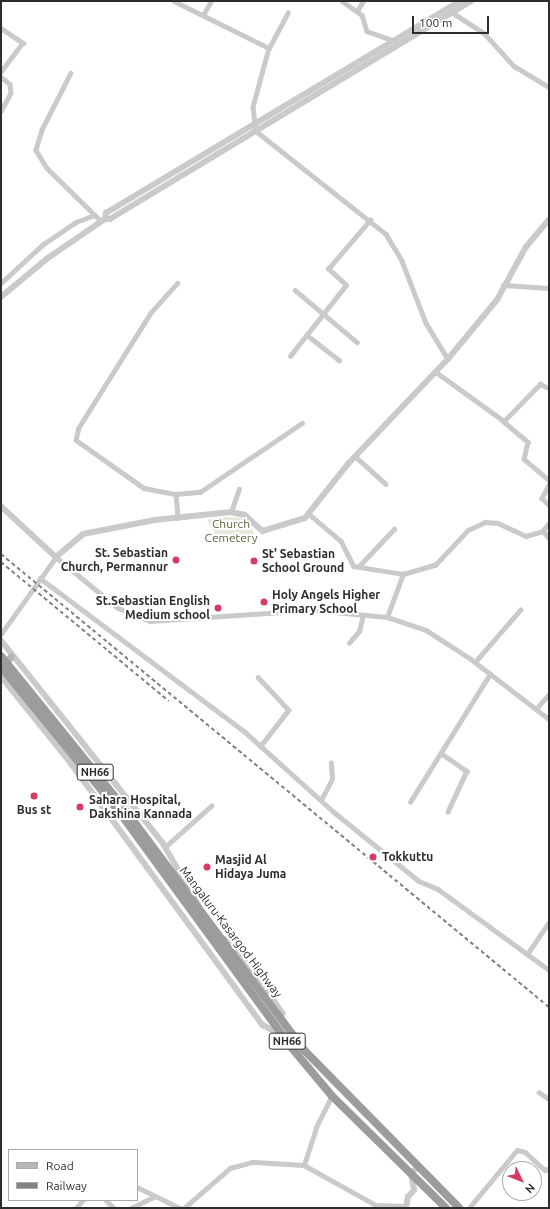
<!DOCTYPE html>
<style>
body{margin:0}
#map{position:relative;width:550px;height:1209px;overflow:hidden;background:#fff;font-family:Ubuntu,sans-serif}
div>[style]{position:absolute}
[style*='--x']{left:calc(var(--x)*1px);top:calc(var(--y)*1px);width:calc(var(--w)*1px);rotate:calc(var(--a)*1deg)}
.green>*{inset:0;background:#e5e9db}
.minor>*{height:4.5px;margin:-2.25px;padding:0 2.25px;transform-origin:2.25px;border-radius:2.25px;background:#cacaca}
.tertiary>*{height:5.5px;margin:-2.75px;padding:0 2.75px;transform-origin:2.75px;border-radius:2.75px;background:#cacaca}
.secondary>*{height:7px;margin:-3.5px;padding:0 3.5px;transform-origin:3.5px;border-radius:3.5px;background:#b7b7b7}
.trunk>*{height:8px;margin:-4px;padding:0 4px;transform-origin:4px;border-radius:4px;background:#9c9c9c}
.rail>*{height:1.5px;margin-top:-0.75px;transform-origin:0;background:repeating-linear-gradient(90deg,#828282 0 4px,transparent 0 7px)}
.dots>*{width:11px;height:11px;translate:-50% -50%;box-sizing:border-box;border:2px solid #fff;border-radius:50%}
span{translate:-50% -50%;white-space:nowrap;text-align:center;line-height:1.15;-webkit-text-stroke:4px #fff;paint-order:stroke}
.shield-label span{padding:1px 3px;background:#fff;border:1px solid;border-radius:3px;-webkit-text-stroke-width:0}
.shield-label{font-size:11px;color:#2d2d2d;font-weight:700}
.park-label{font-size:12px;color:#56653e}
.poi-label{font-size:12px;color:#2d2d2d;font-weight:700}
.right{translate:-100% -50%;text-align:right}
.left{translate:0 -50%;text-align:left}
.street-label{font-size:12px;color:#2d2d2d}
.frame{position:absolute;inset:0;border:2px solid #2d2d2d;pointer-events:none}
.legend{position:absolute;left:8px;top:1149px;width:130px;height:52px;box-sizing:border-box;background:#fff;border:1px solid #ababab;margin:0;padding:5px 7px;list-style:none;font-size:12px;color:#2d2d2d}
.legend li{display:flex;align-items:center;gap:8px;height:20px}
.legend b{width:20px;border:1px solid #ababab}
.north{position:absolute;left:502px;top:1161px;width:40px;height:40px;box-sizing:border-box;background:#fff;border:1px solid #ababab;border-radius:50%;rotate:133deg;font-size:11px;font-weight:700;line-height:16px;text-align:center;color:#2d2d2d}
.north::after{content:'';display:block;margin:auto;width:14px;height:18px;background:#d73c60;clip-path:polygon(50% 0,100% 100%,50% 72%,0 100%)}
.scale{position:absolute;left:412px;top:16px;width:77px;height:18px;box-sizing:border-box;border:2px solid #2d2d2d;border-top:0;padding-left:5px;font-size:12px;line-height:14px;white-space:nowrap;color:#2d2d2d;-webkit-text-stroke:3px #fff;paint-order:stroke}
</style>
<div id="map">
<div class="green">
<div style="clip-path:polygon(224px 517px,244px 518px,253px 530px,255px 542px,221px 544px,207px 520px)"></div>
</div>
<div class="minor">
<div style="--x:174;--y:1;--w:106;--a:26.3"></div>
<div style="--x:269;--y:48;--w:61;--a:105.2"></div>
<div style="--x:253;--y:107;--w:24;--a:83"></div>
<div style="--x:256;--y:131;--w:166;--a:38.4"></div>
<div style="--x:386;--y:234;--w:31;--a:59"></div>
<div style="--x:402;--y:261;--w:66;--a:68.8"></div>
<div style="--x:426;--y:323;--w:42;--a:58.6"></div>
<div style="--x:342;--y:1;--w:24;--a:35"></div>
<div style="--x:362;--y:15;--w:17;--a:73"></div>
<div style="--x:367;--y:31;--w:30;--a:20"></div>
<div style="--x:357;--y:11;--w:12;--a:-59"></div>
<div style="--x:453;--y:13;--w:37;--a:33"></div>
<div style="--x:484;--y:33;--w:45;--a:47.7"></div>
<div style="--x:514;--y:66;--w:41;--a:31"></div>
<div style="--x:203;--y:15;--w:16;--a:-60"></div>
<div style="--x:1;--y:28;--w:27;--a:34"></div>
<div style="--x:23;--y:43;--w:36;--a:127"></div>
<div style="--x:269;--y:48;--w:40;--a:-62"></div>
<div style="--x:71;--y:73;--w:64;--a:117"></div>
<div style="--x:42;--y:130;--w:21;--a:107"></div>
<div style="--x:36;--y:150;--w:21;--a:59"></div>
<div style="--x:47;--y:168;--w:76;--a:44.5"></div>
<div style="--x:1;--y:77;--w:11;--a:38"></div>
<div style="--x:10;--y:84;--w:9;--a:84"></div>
<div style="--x:11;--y:93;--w:21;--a:118"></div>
<div style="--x:1;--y:283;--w:56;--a:-42.8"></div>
<div style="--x:42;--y:245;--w:41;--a:-34.1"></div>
<div style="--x:76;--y:222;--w:19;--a:-21"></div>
<div style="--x:178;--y:283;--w:40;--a:132"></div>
<div style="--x:151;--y:313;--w:136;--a:122.1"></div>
<div style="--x:79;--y:428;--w:12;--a:104"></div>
<div style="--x:76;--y:440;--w:83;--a:35.2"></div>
<div style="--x:144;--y:488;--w:33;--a:11"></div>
<div style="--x:176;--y:494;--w:24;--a:-5"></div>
<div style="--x:200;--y:492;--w:123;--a:-34.1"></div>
<div style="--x:503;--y:285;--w:46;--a:3.7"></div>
<div style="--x:295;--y:290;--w:81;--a:40"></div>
<div style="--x:307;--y:335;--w:41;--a:38"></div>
<div style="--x:290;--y:356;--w:90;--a:-51.7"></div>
<div style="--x:346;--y:285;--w:24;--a:-138"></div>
<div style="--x:328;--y:269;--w:65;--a:-49.4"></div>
<div style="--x:436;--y:372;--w:84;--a:35.8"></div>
<div style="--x:504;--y:421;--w:52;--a:-45.8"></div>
<div style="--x:540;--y:384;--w:10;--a:24"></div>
<div style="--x:503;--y:421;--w:33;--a:40"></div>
<div style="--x:528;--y:442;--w:17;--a:103"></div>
<div style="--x:524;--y:459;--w:33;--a:40"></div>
<div style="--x:356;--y:457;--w:40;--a:42"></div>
<div style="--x:549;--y:485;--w:15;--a:118"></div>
<div style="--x:542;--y:498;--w:10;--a:45"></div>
<div style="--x:176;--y:494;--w:24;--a:85"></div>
<div style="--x:231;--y:512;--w:24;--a:-71"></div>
<div style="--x:309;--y:514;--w:42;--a:40.2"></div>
<div style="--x:341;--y:541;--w:28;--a:63"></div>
<div style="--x:354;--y:566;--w:50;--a:9.3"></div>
<div style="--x:403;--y:574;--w:33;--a:-16"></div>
<div style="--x:435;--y:565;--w:48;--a:-46.7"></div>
<div style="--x:468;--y:530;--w:19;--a:-25"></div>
<div style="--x:485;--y:522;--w:13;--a:4"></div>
<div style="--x:498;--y:523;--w:31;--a:25"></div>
<div style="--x:526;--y:536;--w:18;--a:-16"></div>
<div style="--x:549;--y:524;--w:9;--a:131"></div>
<div style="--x:543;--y:531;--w:9;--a:49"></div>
<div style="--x:359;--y:566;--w:51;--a:-46.6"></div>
<div style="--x:40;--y:578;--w:255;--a:36.9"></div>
<div style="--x:244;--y:731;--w:121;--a:42"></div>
<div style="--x:334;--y:812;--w:109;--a:39.1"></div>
<div style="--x:419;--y:881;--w:21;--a:23"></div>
<div style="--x:438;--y:889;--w:137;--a:36.1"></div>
<div style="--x:387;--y:617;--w:46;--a:-69.6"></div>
<div style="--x:1;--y:634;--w:95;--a:-54.5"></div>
<div style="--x:56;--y:557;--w:80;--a:39.4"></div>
<div style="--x:118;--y:608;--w:35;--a:22"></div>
<div style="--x:150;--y:621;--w:163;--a:-3.9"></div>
<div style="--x:313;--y:610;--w:74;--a:5.4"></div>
<div style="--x:387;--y:617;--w:41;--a:18.4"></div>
<div style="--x:426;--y:630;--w:54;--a:32.8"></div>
<div style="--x:471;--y:659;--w:98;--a:37.6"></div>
<div style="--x:349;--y:643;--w:16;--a:-50"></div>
<div style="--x:359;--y:631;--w:16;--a:-76"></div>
<div style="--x:475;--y:662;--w:69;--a:-49.1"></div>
<div style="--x:258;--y:677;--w:45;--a:46.8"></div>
<div style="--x:289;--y:710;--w:46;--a:127.9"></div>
<div style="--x:536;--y:709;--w:20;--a:-49"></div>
<div style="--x:441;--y:753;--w:32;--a:35"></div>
<div style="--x:467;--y:771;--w:45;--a:114.9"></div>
<div style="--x:322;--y:798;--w:21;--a:-62"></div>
<div style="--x:332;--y:779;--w:16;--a:-94"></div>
<div style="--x:410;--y:802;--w:151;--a:-58"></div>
<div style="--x:165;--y:847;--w:62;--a:-41.7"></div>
<div style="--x:222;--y:937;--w:10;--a:24"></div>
<div style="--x:231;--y:941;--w:74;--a:53.7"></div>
<div style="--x:275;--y:1001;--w:14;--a:56"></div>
<div style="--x:283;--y:1013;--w:7;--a:117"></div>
<div style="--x:528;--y:953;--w:37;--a:-56"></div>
<div style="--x:539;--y:1092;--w:12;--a:35"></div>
<div style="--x:304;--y:1165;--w:40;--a:-72"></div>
<div style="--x:316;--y:1127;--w:35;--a:-63"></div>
<div style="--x:137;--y:1187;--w:48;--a:26"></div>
<div style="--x:106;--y:1200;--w:11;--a:45"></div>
<div style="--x:76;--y:1208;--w:11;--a:-49"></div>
<div style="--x:131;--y:1208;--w:25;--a:-26"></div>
<div style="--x:184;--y:1208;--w:61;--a:-41"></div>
<div style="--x:230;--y:1168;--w:23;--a:-15"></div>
<div style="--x:252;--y:1162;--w:52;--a:3.3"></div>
<div style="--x:304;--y:1165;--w:82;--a:29.1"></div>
<div style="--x:376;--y:1205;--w:30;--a:2"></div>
<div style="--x:469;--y:1208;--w:75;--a:-50.4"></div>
<div style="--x:517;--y:1150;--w:8;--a:14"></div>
<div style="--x:525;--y:1152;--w:27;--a:42"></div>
<div style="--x:545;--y:1170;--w:4;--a:-27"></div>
</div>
<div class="tertiary">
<div style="--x:105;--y:219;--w:6;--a:-81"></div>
<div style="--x:106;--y:213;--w:413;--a:-30.9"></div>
<div style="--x:1;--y:297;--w:61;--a:-39.7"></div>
<div style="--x:48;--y:258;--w:69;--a:-34.4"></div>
<div style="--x:105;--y:219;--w:5;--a:0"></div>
<div style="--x:110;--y:219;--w:422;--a:-31.1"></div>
<div style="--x:1;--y:506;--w:75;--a:42.8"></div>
<div style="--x:56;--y:557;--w:35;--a:-40"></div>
<div style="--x:83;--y:534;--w:73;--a:-11"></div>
<div style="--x:155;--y:520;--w:76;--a:-6"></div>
<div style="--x:231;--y:512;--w:14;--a:12"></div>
<div style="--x:245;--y:515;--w:24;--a:42"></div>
<div style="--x:263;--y:531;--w:44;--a:-17.2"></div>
<div style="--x:305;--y:518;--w:69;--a:-51.5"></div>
<div style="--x:348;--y:464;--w:145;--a:-46.4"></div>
<div style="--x:448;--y:359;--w:77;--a:-50.3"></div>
<div style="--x:497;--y:300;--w:60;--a:-61.3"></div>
<div style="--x:526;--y:247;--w:35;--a:-50"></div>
<div style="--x:1;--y:640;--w:260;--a:51.4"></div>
<div style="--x:163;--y:843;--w:76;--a:60.1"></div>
<div style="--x:1;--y:676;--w:112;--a:51.2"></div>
<div style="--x:71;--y:763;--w:325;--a:53.8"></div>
<div style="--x:263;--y:1025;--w:21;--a:29"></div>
<div style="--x:406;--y:1208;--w:11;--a:-80"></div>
<div style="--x:408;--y:1197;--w:9;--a:-49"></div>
<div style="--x:414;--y:1190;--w:17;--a:-100"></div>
<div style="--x:411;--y:1173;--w:9;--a:-41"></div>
</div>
<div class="secondary">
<div style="--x:4;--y:666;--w:12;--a:-55"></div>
</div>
<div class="trunk">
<div style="--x:1;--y:656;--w:189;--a:51"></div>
<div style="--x:120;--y:803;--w:308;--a:53.3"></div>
<div style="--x:304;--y:1050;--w:221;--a:45.5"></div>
<div style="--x:1;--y:667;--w:183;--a:50.8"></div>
<div style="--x:117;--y:809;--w:295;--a:53.8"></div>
<div style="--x:291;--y:1047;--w:64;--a:50.1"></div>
<div style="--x:332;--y:1096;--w:160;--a:44.5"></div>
</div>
<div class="rail">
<div style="--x:1;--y:554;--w:711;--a:39.58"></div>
<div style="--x:1;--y:562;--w:218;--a:39.6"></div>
</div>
<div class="dots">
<div style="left:176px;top:560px;background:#d73c60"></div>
<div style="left:254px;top:561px;background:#d73c60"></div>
<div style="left:264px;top:602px;background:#d73c60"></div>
<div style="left:218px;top:608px;background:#d73c60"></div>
<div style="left:34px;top:796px;background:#d73c60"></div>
<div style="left:80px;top:807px;background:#d73c60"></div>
<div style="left:373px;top:857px;background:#d73c60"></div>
<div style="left:207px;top:867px;background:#d73c60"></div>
</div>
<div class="shield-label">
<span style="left:95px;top:772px">NH66</span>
<span style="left:287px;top:1041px">NH66</span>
</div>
<div class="park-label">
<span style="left:231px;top:531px">Church<br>Cemetery</span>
</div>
<div class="poi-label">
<span class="right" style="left:168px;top:560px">St. Sebastian<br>Church, Permannur</span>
<span class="left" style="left:262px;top:561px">St' Sebastian<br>School Ground</span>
<span class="left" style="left:272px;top:602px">Holy Angels Higher<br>Primary School</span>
<span class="right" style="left:210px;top:608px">St.Sebastian English<br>Medium school</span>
<span class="left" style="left:89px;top:807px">Sahara Hospital,<br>Dakshina Kannada</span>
<span style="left:34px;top:810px">Bus st</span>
<span class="left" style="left:382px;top:857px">Tokkuttu</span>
<span class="left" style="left:215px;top:867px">Masjid Al<br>Hidaya Juma</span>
</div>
<div class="street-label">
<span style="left:231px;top:932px;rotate:53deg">Mangaluru-Kasargod Highway</span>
</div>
<div class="frame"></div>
<ul class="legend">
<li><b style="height:5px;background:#b7b7b7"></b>Road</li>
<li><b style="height:5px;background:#828282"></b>Railway</li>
</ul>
<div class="north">N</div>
<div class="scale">100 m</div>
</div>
